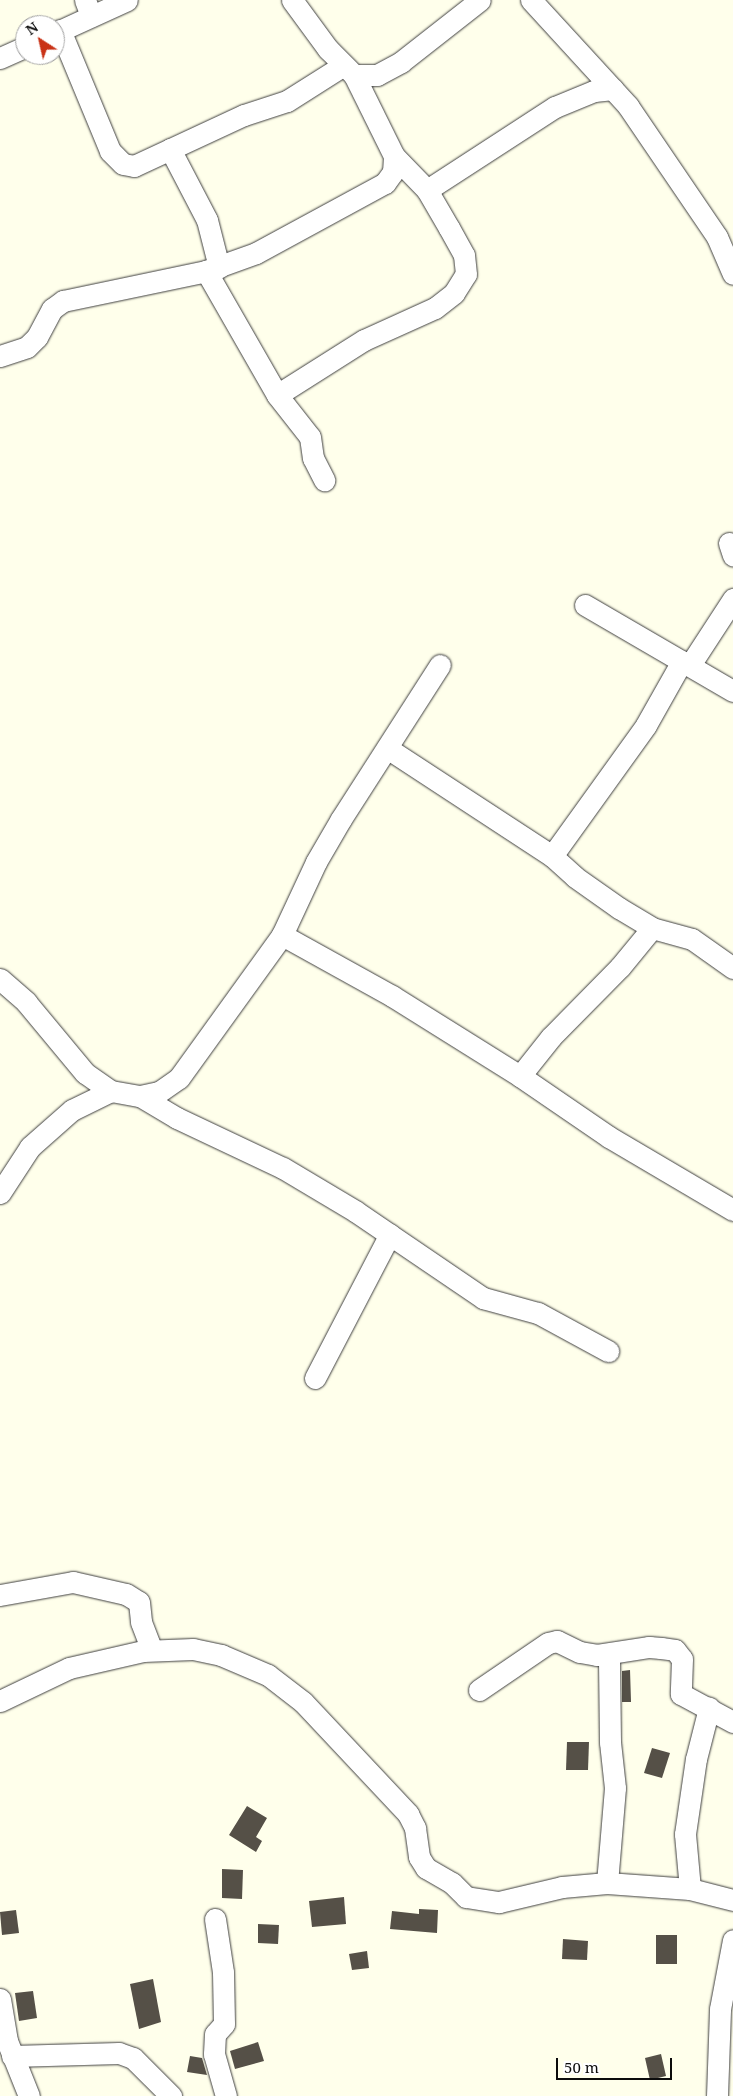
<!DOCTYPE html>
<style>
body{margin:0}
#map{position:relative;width:733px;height:2096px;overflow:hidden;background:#ffffeb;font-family:"Noto Serif",serif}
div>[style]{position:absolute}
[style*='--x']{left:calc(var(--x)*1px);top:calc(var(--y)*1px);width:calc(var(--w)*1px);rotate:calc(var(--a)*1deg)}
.building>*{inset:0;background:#555047}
.roads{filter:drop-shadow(0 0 1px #3f3f3f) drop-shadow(0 0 1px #3f3f3f)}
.minor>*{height:21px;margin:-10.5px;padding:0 10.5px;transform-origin:10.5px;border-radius:10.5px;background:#fff}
span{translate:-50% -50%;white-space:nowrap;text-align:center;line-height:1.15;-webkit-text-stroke:5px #fff;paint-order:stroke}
.north{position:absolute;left:15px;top:15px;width:50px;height:50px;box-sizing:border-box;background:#fff;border:1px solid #9e9e9e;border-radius:50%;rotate:325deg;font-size:14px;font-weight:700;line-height:20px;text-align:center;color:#0c0c0c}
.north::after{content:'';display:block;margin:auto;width:18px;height:22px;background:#c93216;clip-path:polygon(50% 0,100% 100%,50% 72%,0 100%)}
.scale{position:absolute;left:556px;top:2058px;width:116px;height:22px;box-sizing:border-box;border:2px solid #0c0c0c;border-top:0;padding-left:6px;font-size:15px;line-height:18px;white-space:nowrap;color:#0c0c0c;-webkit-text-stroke:4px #fff;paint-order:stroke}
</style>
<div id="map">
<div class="building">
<div style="clip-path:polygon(630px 1670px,631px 1702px,622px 1702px,622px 1671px)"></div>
<div style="clip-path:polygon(567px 1742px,589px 1742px,588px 1770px,566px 1770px)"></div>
<div style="clip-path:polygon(652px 1748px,670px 1753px,662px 1778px,644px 1773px)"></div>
<div style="clip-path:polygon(247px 1806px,267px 1818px,256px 1837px,262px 1841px,256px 1852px,229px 1835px)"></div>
<div style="clip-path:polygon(222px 1869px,243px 1870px,242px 1899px,222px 1898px)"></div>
<div style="clip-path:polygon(344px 1897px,346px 1924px,312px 1927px,309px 1901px)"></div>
<div style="clip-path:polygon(419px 1909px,438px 1910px,437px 1933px,390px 1929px,392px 1911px,419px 1914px)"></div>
<div style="clip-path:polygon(16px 1910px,19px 1933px,2px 1935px,0 1912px)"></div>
<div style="clip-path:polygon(258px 1924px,279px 1925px,278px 1944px,258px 1943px)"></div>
<div style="clip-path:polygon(656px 1935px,677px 1935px,677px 1964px,656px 1964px)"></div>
<div style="clip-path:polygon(563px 1939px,588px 1941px,587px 1960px,562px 1959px)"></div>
<div style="clip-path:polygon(367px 1951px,369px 1968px,352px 1970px,349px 1954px)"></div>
<div style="clip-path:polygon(153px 1979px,161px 2022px,139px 2029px,130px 1984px)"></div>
<div style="clip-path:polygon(33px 1991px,37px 2018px,19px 2021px,15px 1993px)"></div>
<div style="clip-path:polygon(258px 2042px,264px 2061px,235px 2069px,230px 2051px)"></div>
<div style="clip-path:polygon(661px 2054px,666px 2076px,650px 2080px,645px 2058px)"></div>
<div style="clip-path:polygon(190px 2056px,202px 2058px,207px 2075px,187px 2072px)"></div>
</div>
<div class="roads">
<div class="minor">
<div style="--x:85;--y:0;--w:17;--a:69"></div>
<div style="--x:292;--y:0;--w:61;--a:53.7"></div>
<div style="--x:328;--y:49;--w:37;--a:45"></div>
<div style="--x:354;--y:75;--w:23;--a:0"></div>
<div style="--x:377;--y:75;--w:27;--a:-28"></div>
<div style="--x:401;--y:62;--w:100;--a:-38.1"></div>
<div style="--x:531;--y:0;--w:144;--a:47.5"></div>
<div style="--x:628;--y:106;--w:158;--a:55.8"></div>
<div style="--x:717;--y:237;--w:40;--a:66.6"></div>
<div style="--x:60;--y:30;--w:131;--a:67.5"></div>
<div style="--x:110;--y:151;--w:18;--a:45"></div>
<div style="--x:123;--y:164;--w:11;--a:10"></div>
<div style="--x:134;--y:166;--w:121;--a:-24.9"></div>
<div style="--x:244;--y:115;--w:45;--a:-18"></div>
<div style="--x:287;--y:101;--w:67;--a:-32.3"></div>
<div style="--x:55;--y:33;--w:79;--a:-24.6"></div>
<div style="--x:0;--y:58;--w:27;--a:-24"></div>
<div style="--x:170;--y:149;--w:80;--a:62.5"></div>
<div style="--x:207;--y:220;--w:49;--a:75.7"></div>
<div style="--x:427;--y:190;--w:153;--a:-33"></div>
<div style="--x:555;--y:107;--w:42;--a:-22.3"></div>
<div style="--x:594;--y:91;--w:19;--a:-6"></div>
<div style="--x:206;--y:271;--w:143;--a:60.2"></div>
<div style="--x:277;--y:395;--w:53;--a:51.8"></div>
<div style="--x:310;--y:437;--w:21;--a:82"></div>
<div style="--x:313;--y:458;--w:25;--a:63"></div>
<div style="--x:0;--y:356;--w:28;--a:-18"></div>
<div style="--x:27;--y:347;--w:14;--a:-45"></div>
<div style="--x:37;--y:337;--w:32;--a:-62"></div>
<div style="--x:52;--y:309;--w:14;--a:-36"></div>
<div style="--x:63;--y:301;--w:146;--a:-11.8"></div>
<div style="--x:206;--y:271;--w:53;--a:-19.8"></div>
<div style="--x:256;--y:253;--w:147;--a:-28.5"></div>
<div style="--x:385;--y:183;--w:14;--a:-54"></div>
<div style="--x:393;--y:172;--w:16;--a:-86"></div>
<div style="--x:277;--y:395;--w:103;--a:-32.3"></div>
<div style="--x:364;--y:340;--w:78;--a:-24.3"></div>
<div style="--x:435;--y:308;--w:24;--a:-38"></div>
<div style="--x:454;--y:293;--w:22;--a:-58"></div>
<div style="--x:466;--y:274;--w:19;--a:-96"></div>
<div style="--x:464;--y:255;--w:31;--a:-119"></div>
<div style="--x:449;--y:228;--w:44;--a:-120.1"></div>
<div style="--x:427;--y:190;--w:47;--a:-134.1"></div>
<div style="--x:394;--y:156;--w:90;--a:-116.3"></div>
<div style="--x:729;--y:543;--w:13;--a:72"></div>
<div style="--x:585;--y:605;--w:171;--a:30.2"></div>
<div style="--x:690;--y:665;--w:79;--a:-56.9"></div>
<div style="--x:387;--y:748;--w:197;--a:33.2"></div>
<div style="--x:552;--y:856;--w:31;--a:42"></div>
<div style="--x:575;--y:877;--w:54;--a:35.2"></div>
<div style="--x:619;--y:908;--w:39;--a:31"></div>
<div style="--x:652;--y:928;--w:41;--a:15.4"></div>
<div style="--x:692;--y:939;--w:50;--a:35.3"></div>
<div style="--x:552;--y:856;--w:161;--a:-54.3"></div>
<div style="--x:646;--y:725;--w:73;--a:-60.6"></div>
<div style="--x:282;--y:935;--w:126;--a:29"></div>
<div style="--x:392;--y:996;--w:151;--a:32"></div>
<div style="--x:520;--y:1076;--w:108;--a:34.4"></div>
<div style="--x:609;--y:1137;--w:144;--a:30.5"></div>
<div style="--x:0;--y:979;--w:35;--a:41"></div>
<div style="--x:26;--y:1002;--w:92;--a:50.3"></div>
<div style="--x:85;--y:1073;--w:32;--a:35"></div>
<div style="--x:520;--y:1076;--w:50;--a:-51.5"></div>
<div style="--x:551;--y:1037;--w:98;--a:-45.4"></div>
<div style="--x:620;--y:967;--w:50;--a:-50.6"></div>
<div style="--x:140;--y:1096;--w:43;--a:30.7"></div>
<div style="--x:177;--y:1118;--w:117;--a:25.3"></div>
<div style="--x:283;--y:1168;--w:84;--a:30.8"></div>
<div style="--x:355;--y:1211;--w:155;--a:34.2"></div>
<div style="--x:483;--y:1298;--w:57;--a:15.3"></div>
<div style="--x:538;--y:1313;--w:80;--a:28.5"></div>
<div style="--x:0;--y:1193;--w:55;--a:-56.9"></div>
<div style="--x:30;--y:1147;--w:56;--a:-41.4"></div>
<div style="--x:72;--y:1110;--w:43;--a:-26"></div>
<div style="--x:111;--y:1091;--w:29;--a:10"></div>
<div style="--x:140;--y:1096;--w:19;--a:-12"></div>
<div style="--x:159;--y:1092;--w:24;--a:-35"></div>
<div style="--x:179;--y:1078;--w:176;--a:-54.2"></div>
<div style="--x:282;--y:935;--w:81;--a:-65"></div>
<div style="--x:316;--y:862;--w:50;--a:-59.8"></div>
<div style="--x:341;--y:819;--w:183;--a:-57.3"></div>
<div style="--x:315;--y:1378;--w:162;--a:-62.5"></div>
<div style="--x:0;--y:1595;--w:74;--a:-10.1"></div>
<div style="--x:73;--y:1582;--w:54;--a:12.8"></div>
<div style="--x:126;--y:1594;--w:15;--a:32"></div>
<div style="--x:139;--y:1602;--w:20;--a:84"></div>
<div style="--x:141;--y:1622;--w:30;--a:69"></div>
<div style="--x:479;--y:1690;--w:83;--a:-34.3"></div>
<div style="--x:548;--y:1643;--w:9;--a:-13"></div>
<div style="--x:557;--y:1641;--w:25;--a:26"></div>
<div style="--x:580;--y:1652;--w:17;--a:10"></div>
<div style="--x:597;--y:1655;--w:53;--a:-8.7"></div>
<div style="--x:649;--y:1647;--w:12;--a:5"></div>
<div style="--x:661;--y:1648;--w:14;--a:8"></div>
<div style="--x:675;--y:1650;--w:11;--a:52"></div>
<div style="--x:682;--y:1659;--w:35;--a:92"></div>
<div style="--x:681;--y:1694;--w:59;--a:28.3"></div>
<div style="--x:0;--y:1701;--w:76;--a:-25.6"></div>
<div style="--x:69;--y:1668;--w:76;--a:-12.9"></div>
<div style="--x:143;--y:1651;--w:50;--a:-2.3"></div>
<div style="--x:193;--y:1649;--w:29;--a:12"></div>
<div style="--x:221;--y:1655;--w:51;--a:23.1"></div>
<div style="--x:268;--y:1675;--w:44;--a:37.6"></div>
<div style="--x:303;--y:1702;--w:154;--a:46.8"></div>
<div style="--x:408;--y:1814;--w:16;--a:63"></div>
<div style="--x:415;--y:1828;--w:29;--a:82"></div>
<div style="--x:419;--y:1857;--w:13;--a:58"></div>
<div style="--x:426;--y:1868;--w:30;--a:30"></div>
<div style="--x:452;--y:1883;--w:20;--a:45"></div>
<div style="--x:466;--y:1897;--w:33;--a:9"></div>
<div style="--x:499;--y:1902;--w:65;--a:-13.4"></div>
<div style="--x:562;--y:1887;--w:45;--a:-5.1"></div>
<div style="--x:607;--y:1883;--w:83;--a:4.1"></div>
<div style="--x:690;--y:1889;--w:44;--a:14.3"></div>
<div style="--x:607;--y:1883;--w:95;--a:-85.2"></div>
<div style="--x:615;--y:1788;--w:46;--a:-96.2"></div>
<div style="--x:610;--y:1742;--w:88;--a:-90.7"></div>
<div style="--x:690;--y:1889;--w:55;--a:-95.2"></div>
<div style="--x:685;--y:1834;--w:76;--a:-81.7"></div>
<div style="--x:696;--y:1759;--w:53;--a:-75.7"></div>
<div style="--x:215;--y:1919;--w:54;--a:81.4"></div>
<div style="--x:223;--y:1972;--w:52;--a:88.9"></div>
<div style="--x:224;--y:2024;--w:13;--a:132"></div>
<div style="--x:215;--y:2034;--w:20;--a:93"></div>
<div style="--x:214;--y:2054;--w:44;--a:74.1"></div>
<div style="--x:0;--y:1999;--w:43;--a:80.5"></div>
<div style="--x:7;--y:2041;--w:59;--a:68.2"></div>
<div style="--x:12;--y:2056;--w:107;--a:-1.6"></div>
<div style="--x:119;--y:2053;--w:15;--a:20"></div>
<div style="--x:133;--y:2058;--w:54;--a:45"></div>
<div style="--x:717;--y:2096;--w:87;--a:-88"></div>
<div style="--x:720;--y:2009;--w:70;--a:-79.3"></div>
</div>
</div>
<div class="north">N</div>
<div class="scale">50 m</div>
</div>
